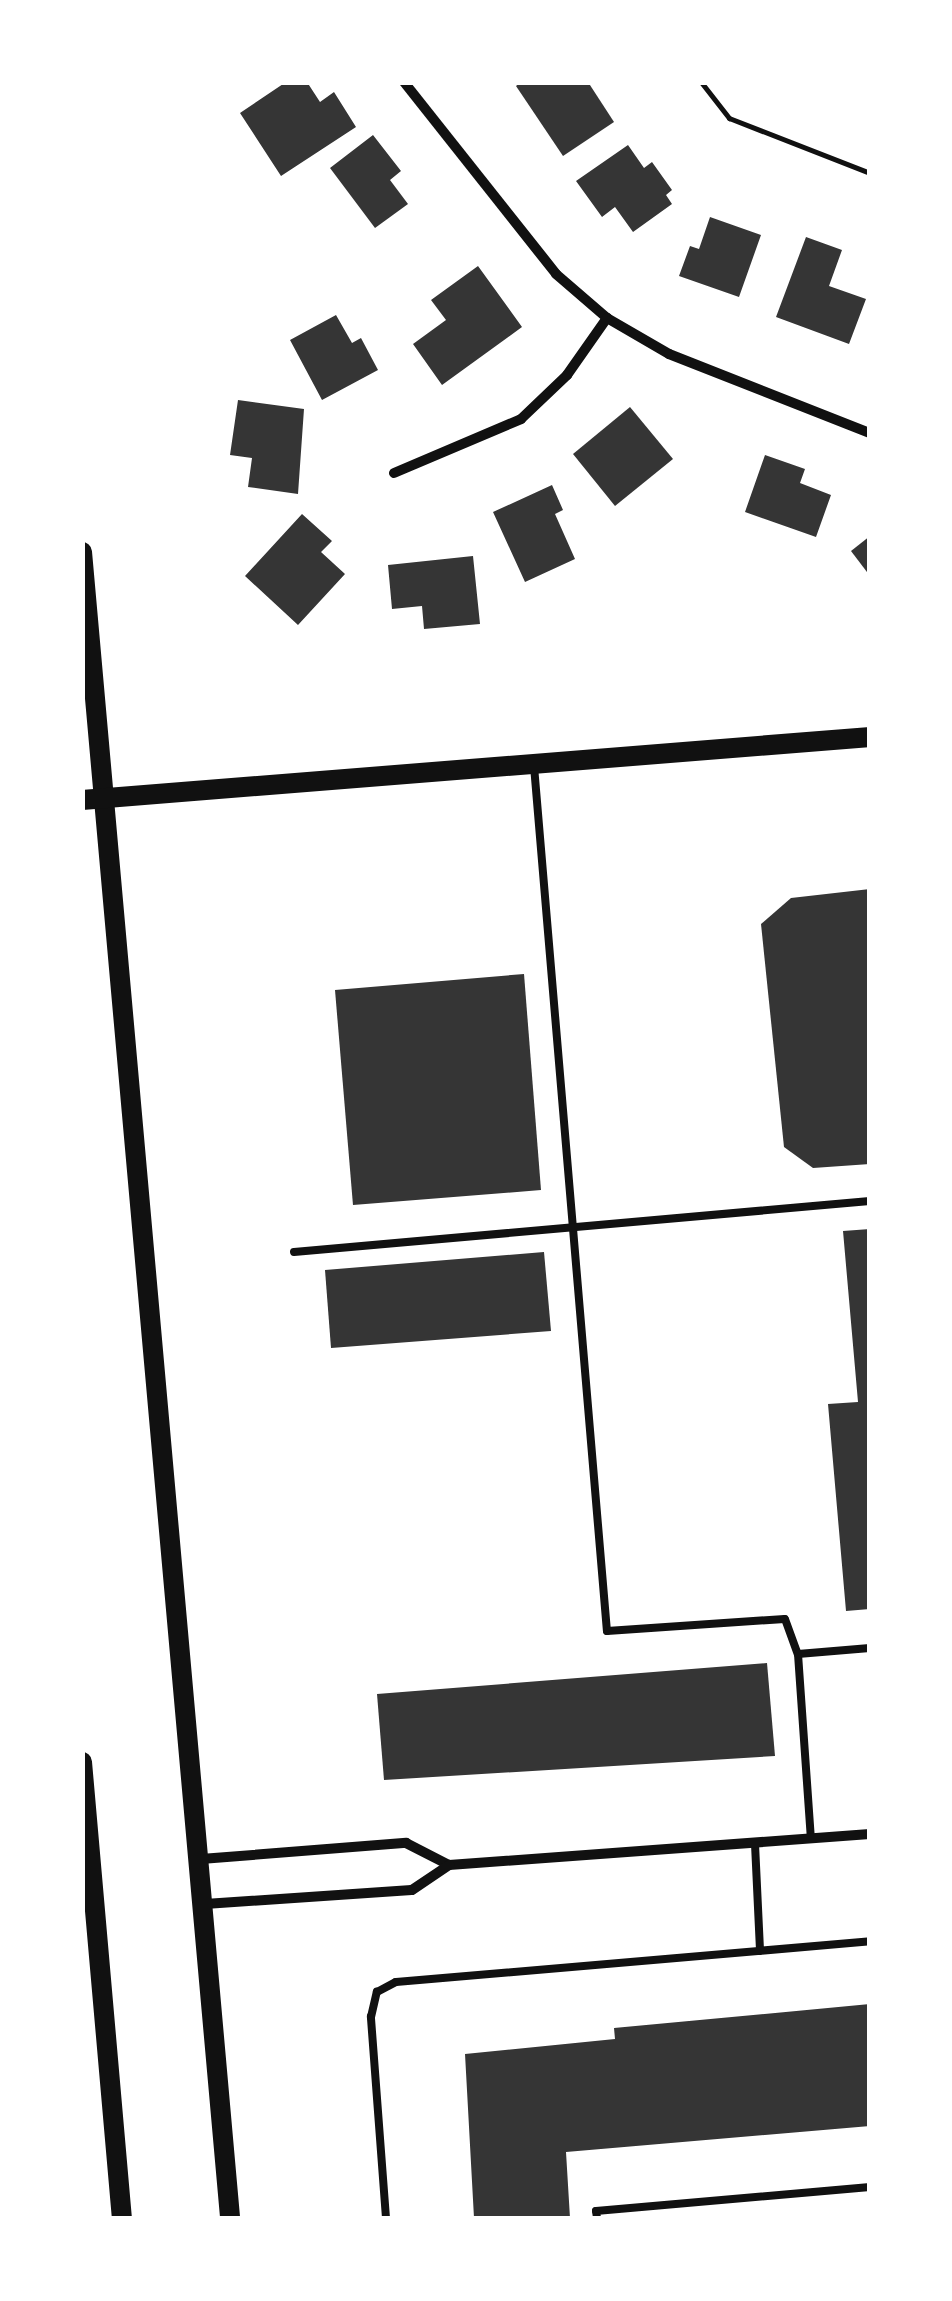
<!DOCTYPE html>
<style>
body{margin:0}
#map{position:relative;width:952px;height:2301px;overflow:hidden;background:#fff;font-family:"Varela Round",sans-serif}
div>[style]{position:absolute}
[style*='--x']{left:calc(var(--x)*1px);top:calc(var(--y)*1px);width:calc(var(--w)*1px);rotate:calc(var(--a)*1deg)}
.building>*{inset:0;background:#353535}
.path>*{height:5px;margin:-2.5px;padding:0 2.5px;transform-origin:2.5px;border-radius:2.5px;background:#111}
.service>*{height:8px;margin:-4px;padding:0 4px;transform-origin:4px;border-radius:4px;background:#111}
.minor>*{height:10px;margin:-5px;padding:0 5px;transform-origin:5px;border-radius:5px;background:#111}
.secondary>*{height:20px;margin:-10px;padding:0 10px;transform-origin:10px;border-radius:10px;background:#111}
span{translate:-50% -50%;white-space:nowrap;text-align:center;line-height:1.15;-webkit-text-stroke:8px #fff;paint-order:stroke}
.frame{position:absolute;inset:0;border:85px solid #fff;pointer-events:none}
</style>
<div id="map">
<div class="building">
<div style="clip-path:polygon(286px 82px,307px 82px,320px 102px,334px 92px,356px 127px,281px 176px,240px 113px)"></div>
<div style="clip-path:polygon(521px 82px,588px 82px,614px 122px,563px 156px,516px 86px)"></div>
<div style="clip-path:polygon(373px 135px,401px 171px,390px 180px,408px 204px,375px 228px,330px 168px)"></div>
<div style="clip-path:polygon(628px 145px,644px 168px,652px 162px,672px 190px,666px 195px,672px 204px,633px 232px,615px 207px,602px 217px,576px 181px)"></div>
<div style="clip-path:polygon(710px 217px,761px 235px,739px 297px,679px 276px,690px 246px,699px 249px)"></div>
<div style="clip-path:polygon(806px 237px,842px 250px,829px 286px,866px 299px,849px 344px,776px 317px)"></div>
<div style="clip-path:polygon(478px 266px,522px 327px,442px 385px,413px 344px,446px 320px,431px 300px)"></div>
<div style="clip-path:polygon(336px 315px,352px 343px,361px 338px,378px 370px,322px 400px,290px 340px)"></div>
<div style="clip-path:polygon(238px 400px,304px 409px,298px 494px,248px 487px,252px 458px,230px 455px)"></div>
<div style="clip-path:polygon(630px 407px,673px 459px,615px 506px,573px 454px)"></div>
<div style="clip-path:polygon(765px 455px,805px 469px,800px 483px,831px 495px,816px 537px,745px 512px)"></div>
<div style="clip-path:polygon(552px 485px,563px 510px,555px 514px,575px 559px,525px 582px,493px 512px)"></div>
<div style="clip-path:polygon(302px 514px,332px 541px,321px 552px,345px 574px,298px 625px,245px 576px)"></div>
<div style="clip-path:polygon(870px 536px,870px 576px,851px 551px)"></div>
<div style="clip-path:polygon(473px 556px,480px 624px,424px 629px,422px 606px,392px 609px,388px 565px)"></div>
<div style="clip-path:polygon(870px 889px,870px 1164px,813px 1168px,784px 1147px,761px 924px,791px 898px)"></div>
<div style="clip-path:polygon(524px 974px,541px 1190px,353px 1205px,335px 990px)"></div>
<div style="clip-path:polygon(870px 1229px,870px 1609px,846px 1611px,828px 1404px,858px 1402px,843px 1231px)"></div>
<div style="clip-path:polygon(544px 1252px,551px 1331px,331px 1348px,325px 1270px)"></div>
<div style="clip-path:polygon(767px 1663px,775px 1756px,384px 1780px,377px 1694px)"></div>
<div style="clip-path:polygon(870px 2004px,870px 2126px,566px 2152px,570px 2218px,474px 2218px,465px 2054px,615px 2039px,614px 2028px)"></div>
</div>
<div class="path">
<div style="--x:701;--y:82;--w:46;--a:52.1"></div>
<div style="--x:729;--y:118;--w:151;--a:21.3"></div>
</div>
<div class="service">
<div style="--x:534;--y:766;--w:868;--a:85.18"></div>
<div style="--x:607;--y:1631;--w:178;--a:-3.9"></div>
<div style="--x:785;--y:1619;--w:37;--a:70"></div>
<div style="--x:798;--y:1654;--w:185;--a:86"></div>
<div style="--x:294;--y:1252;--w:578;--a:-5.06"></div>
<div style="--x:798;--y:1654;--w:72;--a:-4.8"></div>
<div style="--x:755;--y:1844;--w:107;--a:87.3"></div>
<div style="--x:386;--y:2218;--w:202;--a:-94.3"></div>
<div style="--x:371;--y:2017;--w:26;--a:-77"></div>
<div style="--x:377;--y:1992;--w:21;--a:-28"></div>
<div style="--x:396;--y:1982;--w:476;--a:-4.9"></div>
<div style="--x:597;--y:2218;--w:7;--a:-98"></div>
<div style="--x:596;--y:2211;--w:275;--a:-5"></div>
</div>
<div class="minor">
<div style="--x:404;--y:82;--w:245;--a:51.6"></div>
<div style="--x:556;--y:274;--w:67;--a:40.8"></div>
<div style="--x:607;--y:318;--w:72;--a:30.1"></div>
<div style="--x:669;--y:354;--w:216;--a:21.5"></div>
<div style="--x:394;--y:473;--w:138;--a:-23"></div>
<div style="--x:521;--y:419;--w:64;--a:-43.7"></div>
<div style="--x:567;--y:375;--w:70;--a:-54.9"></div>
<div style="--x:201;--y:1859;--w:206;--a:-4.5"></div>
<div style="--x:406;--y:1843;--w:48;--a:27.1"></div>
<div style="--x:449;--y:1865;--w:422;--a:-4.2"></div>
<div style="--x:205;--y:1904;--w:207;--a:-3.9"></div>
<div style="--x:412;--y:1890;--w:45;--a:-34"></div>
</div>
<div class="secondary">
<div style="--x:82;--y:552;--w:1673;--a:84.92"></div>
<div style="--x:82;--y:800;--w:791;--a:-4.57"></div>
<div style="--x:82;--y:1762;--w:458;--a:85"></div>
</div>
<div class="frame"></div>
</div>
